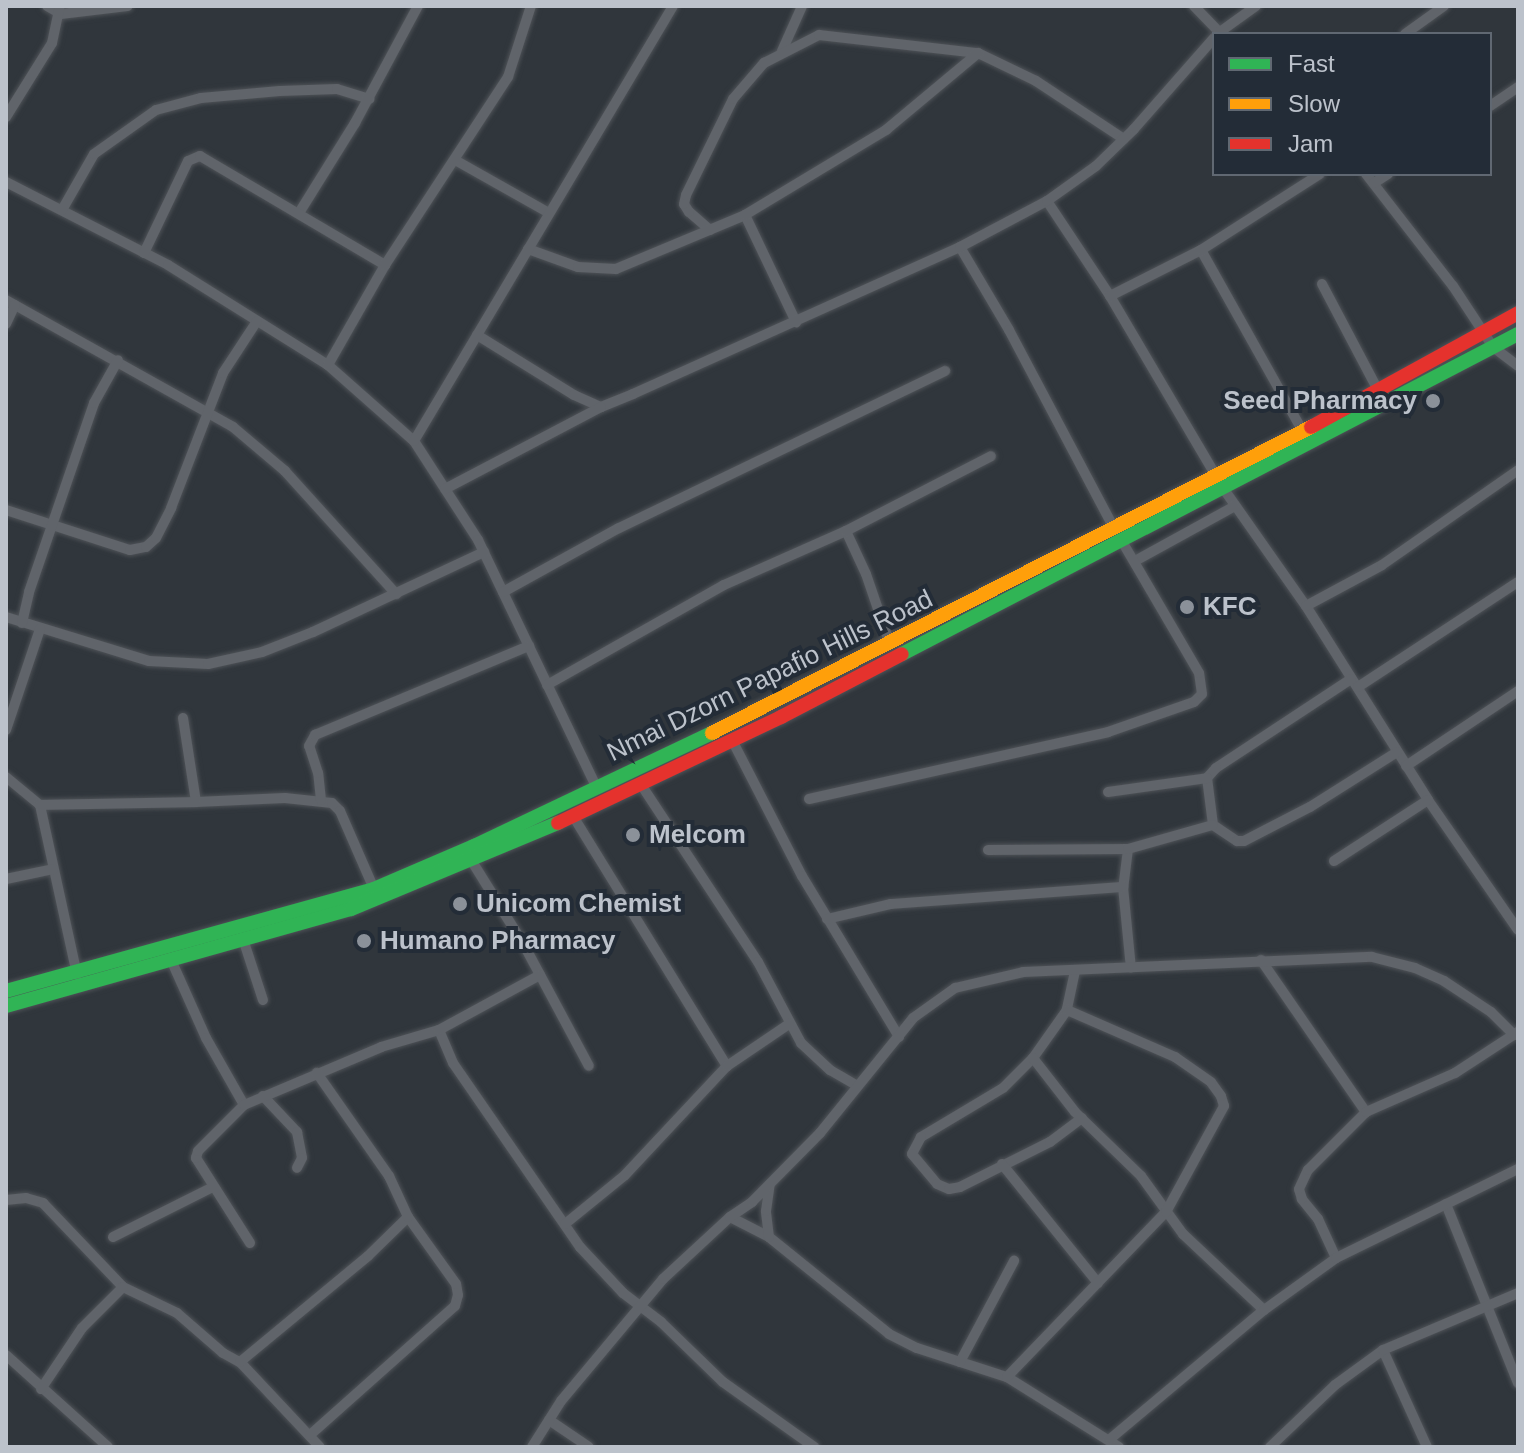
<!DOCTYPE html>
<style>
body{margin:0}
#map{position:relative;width:1524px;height:1453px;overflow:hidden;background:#30363c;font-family:Helvetica,sans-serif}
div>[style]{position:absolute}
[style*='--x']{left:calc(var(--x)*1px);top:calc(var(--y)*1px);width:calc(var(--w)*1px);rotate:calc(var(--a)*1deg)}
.roads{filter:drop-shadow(0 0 2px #4e5257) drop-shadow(0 0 2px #4e5257)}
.street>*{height:10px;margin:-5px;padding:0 5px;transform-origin:5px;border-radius:5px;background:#60646a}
.fast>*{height:14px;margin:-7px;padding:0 7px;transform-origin:7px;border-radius:7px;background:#30b455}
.slow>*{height:14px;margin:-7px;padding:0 7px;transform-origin:7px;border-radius:7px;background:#ff9f0a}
.jam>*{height:14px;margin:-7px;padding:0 7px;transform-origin:7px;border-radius:7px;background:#e5322d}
.dots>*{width:22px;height:22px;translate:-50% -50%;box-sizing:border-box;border:4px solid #232c37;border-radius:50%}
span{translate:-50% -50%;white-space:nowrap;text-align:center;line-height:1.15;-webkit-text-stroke:8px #232c37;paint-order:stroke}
.poi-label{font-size:26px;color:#bcc2cb;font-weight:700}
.right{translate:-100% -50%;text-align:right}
.left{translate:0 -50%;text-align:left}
.street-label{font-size:26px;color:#bcc2cb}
.frame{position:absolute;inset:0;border:8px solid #bcc2cb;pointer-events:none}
.legend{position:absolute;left:1212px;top:32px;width:280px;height:144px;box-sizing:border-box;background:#232c37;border:2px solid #606872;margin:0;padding:10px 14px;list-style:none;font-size:24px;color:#bcc2cb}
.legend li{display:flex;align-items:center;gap:16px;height:40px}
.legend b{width:40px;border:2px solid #606872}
</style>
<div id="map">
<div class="roads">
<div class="street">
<div style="--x:47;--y:6;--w:16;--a:30"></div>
<div style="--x:61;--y:14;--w:67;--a:-6.8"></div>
<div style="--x:1194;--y:6;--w:39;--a:46"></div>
<div style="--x:1217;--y:34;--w:48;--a:-35.7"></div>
<div style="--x:1405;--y:34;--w:48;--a:-35.7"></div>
<div style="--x:782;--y:51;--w:49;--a:-66"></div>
<div style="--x:1490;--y:106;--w:34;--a:-34"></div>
<div style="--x:6;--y:117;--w:87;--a:-58.1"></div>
<div style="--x:52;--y:43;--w:38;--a:-78"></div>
<div style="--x:455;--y:160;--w:108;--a:29.4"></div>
<div style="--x:1366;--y:174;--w:142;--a:52.2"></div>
<div style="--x:1453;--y:286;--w:73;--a:56.7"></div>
<div style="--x:1493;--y:347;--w:31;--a:37"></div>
<div style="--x:6;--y:182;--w:182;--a:27.1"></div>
<div style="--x:168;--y:265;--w:189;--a:32"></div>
<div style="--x:328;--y:365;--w:115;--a:41.5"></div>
<div style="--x:414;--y:441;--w:118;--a:57.1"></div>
<div style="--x:478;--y:540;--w:275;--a:64.4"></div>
<div style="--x:1374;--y:183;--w:17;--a:-33"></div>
<div style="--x:1047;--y:201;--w:114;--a:56.4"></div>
<div style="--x:1110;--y:296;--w:223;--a:59.5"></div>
<div style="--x:1223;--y:488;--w:144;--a:54.9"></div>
<div style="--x:1306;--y:606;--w:229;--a:57.8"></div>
<div style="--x:1428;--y:800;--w:158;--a:55.3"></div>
<div style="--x:62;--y:210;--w:64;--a:-60.3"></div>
<div style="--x:94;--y:154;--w:76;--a:-35.4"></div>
<div style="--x:156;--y:110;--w:47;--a:-14.9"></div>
<div style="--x:201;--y:98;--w:79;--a:-5.1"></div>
<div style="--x:280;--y:91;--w:57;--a:-2"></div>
<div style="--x:337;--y:89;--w:34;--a:17"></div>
<div style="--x:299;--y:213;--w:106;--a:-58.1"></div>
<div style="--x:355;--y:123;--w:133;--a:-61.7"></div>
<div style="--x:745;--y:215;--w:119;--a:64.5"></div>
<div style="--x:710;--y:230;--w:28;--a:-139"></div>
<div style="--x:689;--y:212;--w:9;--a:-122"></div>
<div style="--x:684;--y:204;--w:9;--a:-77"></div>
<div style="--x:686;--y:195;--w:107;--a:-63.9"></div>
<div style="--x:733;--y:99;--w:48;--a:-49.3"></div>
<div style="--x:764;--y:63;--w:62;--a:-27"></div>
<div style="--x:819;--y:35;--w:160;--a:6.5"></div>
<div style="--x:978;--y:53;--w:64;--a:25.8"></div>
<div style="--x:1036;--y:81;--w:105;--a:33.4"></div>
<div style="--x:960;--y:247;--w:96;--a:59.4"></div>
<div style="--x:1009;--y:330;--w:224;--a:62.1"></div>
<div style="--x:528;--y:249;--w:53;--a:19.8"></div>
<div style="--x:578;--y:267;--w:38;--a:3"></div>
<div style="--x:616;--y:269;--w:140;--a:-22.7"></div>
<div style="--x:745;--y:215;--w:165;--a:-31.1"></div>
<div style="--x:886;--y:130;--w:120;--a:-39.9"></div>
<div style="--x:1201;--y:250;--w:206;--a:60.7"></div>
<div style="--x:144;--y:253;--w:102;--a:-64.4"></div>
<div style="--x:188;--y:161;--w:13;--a:-23"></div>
<div style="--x:200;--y:156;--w:215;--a:30.5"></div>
<div style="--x:1322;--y:284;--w:122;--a:62.2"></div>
<div style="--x:1110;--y:296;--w:102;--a:-26.8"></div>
<div style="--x:1201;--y:250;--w:141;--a:-32.6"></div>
<div style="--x:6;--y:300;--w:260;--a:29.2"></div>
<div style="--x:233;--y:427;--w:68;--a:40.2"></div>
<div style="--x:285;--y:471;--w:166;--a:47.9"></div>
<div style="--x:6;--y:324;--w:21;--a:-65"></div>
<div style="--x:477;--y:335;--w:114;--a:31.7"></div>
<div style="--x:574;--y:395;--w:30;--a:24"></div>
<div style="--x:601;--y:407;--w:35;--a:-22"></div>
<div style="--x:633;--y:394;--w:359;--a:-24.2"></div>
<div style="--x:960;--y:247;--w:98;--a:-27.9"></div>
<div style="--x:1047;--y:201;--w:60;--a:-35.5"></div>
<div style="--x:1096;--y:166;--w:53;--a:-44.2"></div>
<div style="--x:1134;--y:129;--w:121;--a:-48.7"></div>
<div style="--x:328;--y:365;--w:115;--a:-60.3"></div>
<div style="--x:385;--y:265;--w:225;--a:-56.8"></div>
<div style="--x:508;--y:77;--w:75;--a:-72.1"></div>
<div style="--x:414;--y:441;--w:506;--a:-59.23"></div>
<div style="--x:445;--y:489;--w:176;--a:-27.7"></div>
<div style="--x:6;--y:510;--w:130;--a:17.9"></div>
<div style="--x:130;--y:550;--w:16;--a:-11"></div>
<div style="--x:146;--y:547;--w:13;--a:-42"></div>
<div style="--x:156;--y:538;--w:34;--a:-63"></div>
<div style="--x:171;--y:508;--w:145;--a:-68.9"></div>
<div style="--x:223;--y:373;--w:62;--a:-56.8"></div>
<div style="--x:846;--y:531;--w:47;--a:65.1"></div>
<div style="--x:866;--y:574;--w:74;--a:71.1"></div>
<div style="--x:1135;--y:561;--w:114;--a:-28.8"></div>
<div style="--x:503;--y:592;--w:132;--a:-28.9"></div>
<div style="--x:619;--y:528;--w:362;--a:-25.7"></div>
<div style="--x:1306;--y:606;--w:86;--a:-28.3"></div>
<div style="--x:1382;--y:565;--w:166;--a:-34.9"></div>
<div style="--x:6;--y:617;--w:150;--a:17.1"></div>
<div style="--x:149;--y:661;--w:59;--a:2.9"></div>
<div style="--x:208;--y:664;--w:55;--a:-12.5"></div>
<div style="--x:262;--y:652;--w:55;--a:-21.4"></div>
<div style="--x:313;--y:632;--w:189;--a:-25.1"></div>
<div style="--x:22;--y:623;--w:32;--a:-77"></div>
<div style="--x:29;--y:592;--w:200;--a:-71"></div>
<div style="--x:94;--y:403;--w:49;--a:-60.8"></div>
<div style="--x:1351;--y:679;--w:162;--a:146.6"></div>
<div style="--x:1216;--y:768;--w:13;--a:132"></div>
<div style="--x:1207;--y:778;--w:47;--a:82.7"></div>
<div style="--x:1213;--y:825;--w:29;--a:34"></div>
<div style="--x:1237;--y:841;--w:7;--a:0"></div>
<div style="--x:1244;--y:841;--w:74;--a:-27.3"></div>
<div style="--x:1310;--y:807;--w:103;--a:-32.3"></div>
<div style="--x:547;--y:685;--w:203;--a:-29.5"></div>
<div style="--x:724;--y:585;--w:133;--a:-23.9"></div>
<div style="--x:846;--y:531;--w:163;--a:-27.3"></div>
<div style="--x:1358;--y:687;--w:191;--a:-33.3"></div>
<div style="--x:183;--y:718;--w:85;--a:81.2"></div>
<div style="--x:196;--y:802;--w:89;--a:-2.6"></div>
<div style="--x:285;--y:798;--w:47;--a:6.1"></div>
<div style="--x:332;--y:803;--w:11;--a:45"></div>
<div style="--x:340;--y:811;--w:85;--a:66.4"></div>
<div style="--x:6;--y:730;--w:107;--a:-71.4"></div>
<div style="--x:732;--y:740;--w:153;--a:62.8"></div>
<div style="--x:802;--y:876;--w:188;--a:58.9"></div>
<div style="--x:1406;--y:766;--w:135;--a:-33.8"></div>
<div style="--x:6;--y:777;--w:44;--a:39.5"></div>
<div style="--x:40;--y:805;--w:174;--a:77.7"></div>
<div style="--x:640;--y:783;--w:214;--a:56.6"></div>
<div style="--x:758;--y:962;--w:92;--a:62"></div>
<div style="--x:801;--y:1043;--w:40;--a:43"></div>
<div style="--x:830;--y:1070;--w:30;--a:30"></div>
<div style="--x:1108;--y:792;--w:100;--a:-8"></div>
<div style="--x:809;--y:799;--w:306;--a:-12.6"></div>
<div style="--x:1108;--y:732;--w:91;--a:-19.2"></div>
<div style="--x:1194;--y:702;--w:11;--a:-45"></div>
<div style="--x:1202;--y:694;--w:21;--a:-98"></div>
<div style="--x:1199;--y:673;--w:153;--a:-120.3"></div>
<div style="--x:321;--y:800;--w:27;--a:-96"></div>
<div style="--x:318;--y:773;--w:28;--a:-108"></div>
<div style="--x:309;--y:746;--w:13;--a:-61"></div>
<div style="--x:315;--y:735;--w:232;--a:-22.6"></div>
<div style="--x:40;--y:805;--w:156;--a:-1.1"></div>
<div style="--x:573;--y:816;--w:294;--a:58.4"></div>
<div style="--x:1128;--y:849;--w:38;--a:97"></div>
<div style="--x:1123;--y:887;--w:81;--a:84.4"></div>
<div style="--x:988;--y:850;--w:140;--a:-0.4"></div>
<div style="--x:1128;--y:849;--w:88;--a:-15.8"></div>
<div style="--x:468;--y:855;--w:106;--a:58.1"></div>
<div style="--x:524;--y:945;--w:137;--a:61.8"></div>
<div style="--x:1334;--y:861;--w:112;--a:-33"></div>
<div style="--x:6;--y:879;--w:48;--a:-12"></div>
<div style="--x:827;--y:919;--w:66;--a:-13.2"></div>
<div style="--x:891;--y:904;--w:233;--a:-4.2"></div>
<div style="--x:244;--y:942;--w:61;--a:71.9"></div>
<div style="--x:1261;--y:960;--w:185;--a:55.4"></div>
<div style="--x:172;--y:962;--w:83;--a:65.9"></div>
<div style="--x:206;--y:1038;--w:77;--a:60.4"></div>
<div style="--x:1075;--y:971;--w:40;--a:102"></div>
<div style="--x:1067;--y:1010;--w:59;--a:125.3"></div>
<div style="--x:1033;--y:1058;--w:42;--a:135"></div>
<div style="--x:1003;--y:1088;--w:96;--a:149.1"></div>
<div style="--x:921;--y:1137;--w:19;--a:118"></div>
<div style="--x:912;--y:1154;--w:39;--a:50"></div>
<div style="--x:937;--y:1184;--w:13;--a:23"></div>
<div style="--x:949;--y:1189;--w:11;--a:-10"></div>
<div style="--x:960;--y:1187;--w:101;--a:-26.6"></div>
<div style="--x:1050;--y:1142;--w:40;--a:-37"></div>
<div style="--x:439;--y:1030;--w:36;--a:67"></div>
<div style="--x:453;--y:1063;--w:224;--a:55.4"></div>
<div style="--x:580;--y:1247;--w:63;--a:46.9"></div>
<div style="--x:623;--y:1293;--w:48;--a:37.3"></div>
<div style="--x:661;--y:1322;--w:86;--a:44.1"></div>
<div style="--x:723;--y:1382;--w:112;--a:35.5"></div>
<div style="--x:1033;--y:1058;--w:68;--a:52.1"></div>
<div style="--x:1075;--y:1112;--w:92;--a:44.1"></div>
<div style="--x:1141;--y:1176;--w:72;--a:54.1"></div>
<div style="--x:1183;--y:1234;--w:111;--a:43.2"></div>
<div style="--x:263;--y:1096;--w:50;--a:46.6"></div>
<div style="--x:297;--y:1132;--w:26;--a:79"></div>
<div style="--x:302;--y:1158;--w:11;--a:117"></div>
<div style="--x:1002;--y:1164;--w:153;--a:51.1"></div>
<div style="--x:6;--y:1200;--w:20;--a:-6"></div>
<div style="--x:26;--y:1198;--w:18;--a:16"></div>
<div style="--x:43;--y:1203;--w:116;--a:46.4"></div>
<div style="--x:123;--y:1287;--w:60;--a:25.7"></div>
<div style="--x:177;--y:1313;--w:61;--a:41"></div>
<div style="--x:223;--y:1353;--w:21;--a:29"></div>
<div style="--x:241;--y:1363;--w:115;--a:46.8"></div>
<div style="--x:1446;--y:1204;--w:193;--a:68.1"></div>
<div style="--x:730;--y:1217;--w:44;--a:27.1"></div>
<div style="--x:769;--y:1237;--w:154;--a:38.9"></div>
<div style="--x:889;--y:1334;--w:31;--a:27"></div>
<div style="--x:917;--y:1348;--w:95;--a:17.9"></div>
<div style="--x:1007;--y:1377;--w:132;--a:32"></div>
<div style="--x:565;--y:1224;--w:77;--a:-39.2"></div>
<div style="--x:625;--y:1175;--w:149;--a:-46.9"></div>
<div style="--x:727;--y:1066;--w:75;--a:-34.1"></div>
<div style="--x:113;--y:1237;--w:112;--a:-26.6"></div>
<div style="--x:769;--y:1237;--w:26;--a:-97"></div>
<div style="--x:766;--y:1211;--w:27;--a:-82"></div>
<div style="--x:250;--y:1243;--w:101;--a:-122.4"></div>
<div style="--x:196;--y:1158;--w:7;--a:-74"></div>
<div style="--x:198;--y:1151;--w:65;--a:-45"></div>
<div style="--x:244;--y:1105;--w:149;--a:-22.9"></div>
<div style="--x:381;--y:1047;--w:60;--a:-16.3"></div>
<div style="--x:439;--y:1030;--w:115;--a:-28.6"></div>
<div style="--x:1336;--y:1258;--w:43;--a:-114.8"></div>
<div style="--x:1318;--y:1219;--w:26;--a:-129"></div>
<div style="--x:1302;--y:1199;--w:10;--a:-107"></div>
<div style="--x:1299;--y:1189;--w:21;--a:-65"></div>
<div style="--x:1308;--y:1170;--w:82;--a:-45"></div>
<div style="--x:1366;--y:1112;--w:97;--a:-23.7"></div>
<div style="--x:1455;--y:1073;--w:75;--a:-33.1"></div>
<div style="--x:1383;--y:1350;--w:107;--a:65.6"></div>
<div style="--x:6;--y:1355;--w:137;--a:42"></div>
<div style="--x:240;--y:1362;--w:166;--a:-39.6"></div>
<div style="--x:368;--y:1256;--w:56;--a:-44.3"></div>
<div style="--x:960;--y:1362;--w:115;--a:-61.9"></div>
<div style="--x:1007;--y:1377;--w:229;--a:-46.1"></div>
<div style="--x:1166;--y:1212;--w:121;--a:-61.3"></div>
<div style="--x:1224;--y:1106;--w:10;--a:-107"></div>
<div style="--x:1221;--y:1096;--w:17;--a:-126"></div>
<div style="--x:1211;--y:1082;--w:44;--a:-145.2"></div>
<div style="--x:1175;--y:1057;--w:118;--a:-156.5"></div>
<div style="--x:41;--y:1389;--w:73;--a:-56.1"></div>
<div style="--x:82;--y:1328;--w:58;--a:-45"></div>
<div style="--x:549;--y:1420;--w:48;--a:34"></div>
<div style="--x:310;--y:1435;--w:194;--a:-41.7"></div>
<div style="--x:455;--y:1306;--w:11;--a:-75"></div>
<div style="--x:458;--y:1295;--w:11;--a:-100"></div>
<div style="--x:456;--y:1284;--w:82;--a:-125.6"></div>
<div style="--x:408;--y:1217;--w:45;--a:-114.9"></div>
<div style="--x:389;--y:1176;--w:126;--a:-125"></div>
<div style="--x:1110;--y:1439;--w:201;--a:-40"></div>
<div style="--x:1264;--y:1310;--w:89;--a:-35.8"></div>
<div style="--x:1336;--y:1258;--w:203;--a:-26.1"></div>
<div style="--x:532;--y:1447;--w:54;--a:-57.8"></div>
<div style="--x:561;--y:1401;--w:159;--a:-50.1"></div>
<div style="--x:663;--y:1279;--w:91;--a:-42.8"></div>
<div style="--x:730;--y:1217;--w:27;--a:-34"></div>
<div style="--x:752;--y:1202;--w:97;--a:-45.4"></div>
<div style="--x:820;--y:1133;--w:148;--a:-51"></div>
<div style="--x:913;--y:1018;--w:52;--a:-35.5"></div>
<div style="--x:955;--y:988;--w:70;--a:-13.2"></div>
<div style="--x:1023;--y:972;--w:349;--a:-2.5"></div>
<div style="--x:1372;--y:957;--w:44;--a:14.3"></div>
<div style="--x:1415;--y:968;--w:32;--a:24"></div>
<div style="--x:1444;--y:981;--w:56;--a:33.4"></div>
<div style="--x:1491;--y:1012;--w:33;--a:45"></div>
<div style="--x:1270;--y:1447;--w:90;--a:-43.6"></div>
<div style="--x:1335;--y:1385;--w:59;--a:-36.1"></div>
<div style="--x:1383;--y:1350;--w:147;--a:-22.9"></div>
</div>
<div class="fast">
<div style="--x:902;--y:654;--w:694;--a:-27.45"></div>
<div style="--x:6;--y:991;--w:382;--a:-15.5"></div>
<div style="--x:374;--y:889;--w:109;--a:-23.3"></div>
<div style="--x:474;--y:846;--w:263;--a:-25.4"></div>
<div style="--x:6;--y:1006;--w:358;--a:-15.7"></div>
<div style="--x:351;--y:909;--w:224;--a:-22.6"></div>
</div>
<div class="slow">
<div style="--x:712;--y:733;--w:673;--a:-27.06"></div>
</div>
<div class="jam">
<div style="--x:1311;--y:427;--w:236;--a:-28.8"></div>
<div style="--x:558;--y:823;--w:247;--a:-25.4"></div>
<div style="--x:781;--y:717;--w:136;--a:-27.5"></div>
</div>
</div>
<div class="dots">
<div style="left:1433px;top:401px;background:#8b9199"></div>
<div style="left:1187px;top:607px;background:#8b9199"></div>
<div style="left:633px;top:835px;background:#8b9199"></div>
<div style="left:460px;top:904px;background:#8b9199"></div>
<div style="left:364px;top:941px;background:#8b9199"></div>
</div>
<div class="poi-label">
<span class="right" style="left:1417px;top:401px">Seed Pharmacy</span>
<span class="left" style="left:1203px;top:607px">KFC</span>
<span class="left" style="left:649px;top:835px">Melcom</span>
<span class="left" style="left:476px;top:904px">Unicom Chemist</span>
<span class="left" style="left:380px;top:941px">Humano Pharmacy</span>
</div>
<div class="street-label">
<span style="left:770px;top:676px;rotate:-26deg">Nmai Dzorn Papafio Hills Road</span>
</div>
<div class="frame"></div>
<ul class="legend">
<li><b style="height:10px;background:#30b455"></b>Fast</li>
<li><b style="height:10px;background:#ff9f0a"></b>Slow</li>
<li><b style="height:10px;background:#e5322d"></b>Jam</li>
</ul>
</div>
